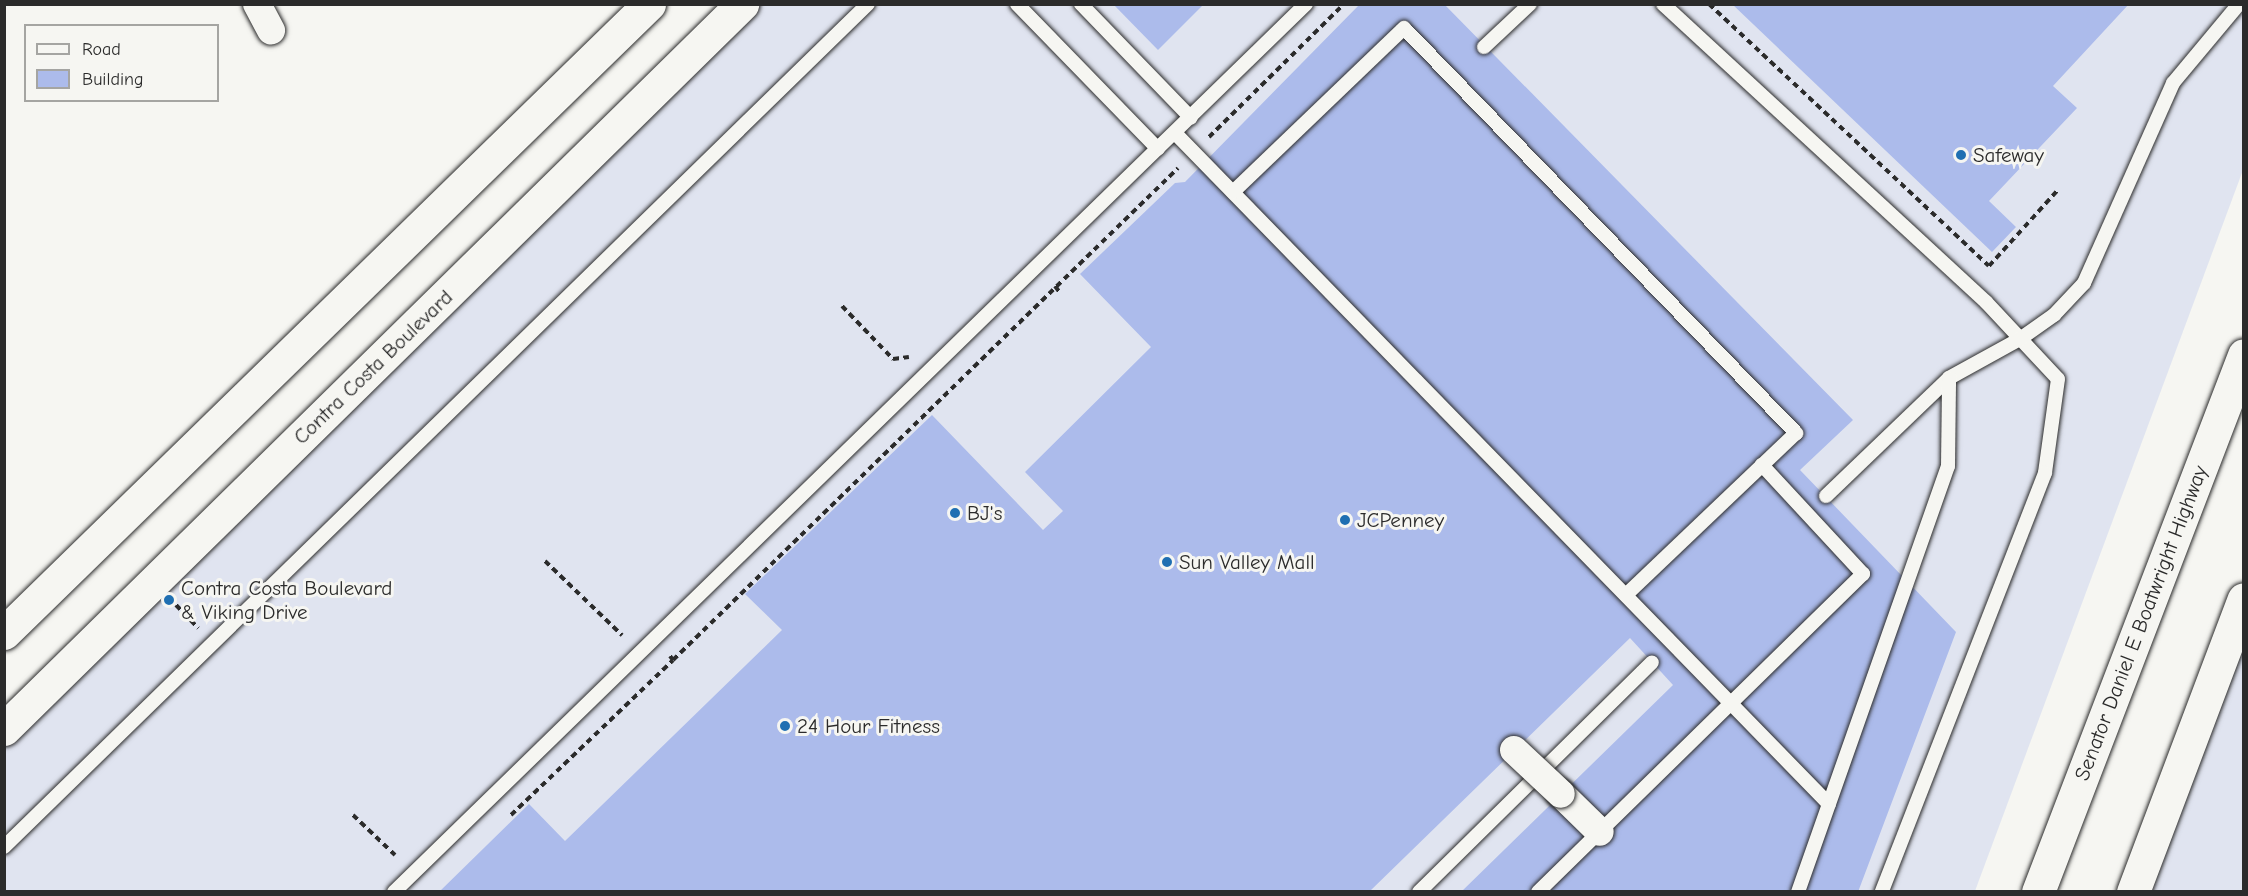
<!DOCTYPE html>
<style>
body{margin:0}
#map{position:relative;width:2248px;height:896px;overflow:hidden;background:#f6f6f2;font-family:"Comic Neue",sans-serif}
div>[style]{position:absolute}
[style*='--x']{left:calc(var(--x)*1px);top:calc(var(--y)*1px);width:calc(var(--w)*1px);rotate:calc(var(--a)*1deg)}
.built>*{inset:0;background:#e0e4f0}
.building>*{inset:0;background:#acbbeb}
.path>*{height:4px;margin-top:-2px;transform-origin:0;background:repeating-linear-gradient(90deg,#2b2b2b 0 6px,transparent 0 10.5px)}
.roads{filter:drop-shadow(0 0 2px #2b2b2b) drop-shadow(0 0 2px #2b2b2b)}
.lane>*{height:14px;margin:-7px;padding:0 7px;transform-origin:7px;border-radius:7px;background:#f6f6f2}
.street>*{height:28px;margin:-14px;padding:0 14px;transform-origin:14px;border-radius:14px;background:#f6f6f2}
.secondary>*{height:33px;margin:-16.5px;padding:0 16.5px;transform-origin:16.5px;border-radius:16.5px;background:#f6f6f2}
.highway>*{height:33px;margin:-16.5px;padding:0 16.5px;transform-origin:16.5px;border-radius:16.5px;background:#f6f6f2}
.bridges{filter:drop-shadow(0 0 2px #2b2b2b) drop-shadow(0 0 2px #2b2b2b)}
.street-bridge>*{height:28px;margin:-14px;padding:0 14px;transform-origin:14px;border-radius:14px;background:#f6f6f2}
.dots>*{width:16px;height:16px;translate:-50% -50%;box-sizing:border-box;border:3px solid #f6f6f2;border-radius:50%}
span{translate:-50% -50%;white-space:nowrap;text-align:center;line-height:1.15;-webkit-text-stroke:6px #f6f6f2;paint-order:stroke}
.poi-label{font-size:21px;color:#2b2b2b}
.left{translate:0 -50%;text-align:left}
.street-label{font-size:21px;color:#2b2b2b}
.frame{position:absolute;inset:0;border:6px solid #2b2b2b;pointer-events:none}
.legend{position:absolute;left:24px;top:24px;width:195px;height:78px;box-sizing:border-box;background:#f6f6f2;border:2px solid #a5a5a2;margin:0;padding:8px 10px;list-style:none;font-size:18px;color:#2b2b2b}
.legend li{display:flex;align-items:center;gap:12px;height:30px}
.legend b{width:30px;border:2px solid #a5a5a2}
</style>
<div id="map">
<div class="built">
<div style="clip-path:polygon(742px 5px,2243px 5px,2243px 170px,1975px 891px,5px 892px,5px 729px)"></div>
<div style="clip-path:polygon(2243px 599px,2243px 891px,2133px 891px)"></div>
</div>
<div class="building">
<div style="clip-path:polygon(1113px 4px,1204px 4px,1158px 50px)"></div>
<div style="clip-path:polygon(1360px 4px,1444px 4px,1853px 420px,1800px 470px,1956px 632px,1858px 892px,1461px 892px,1673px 685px,1630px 638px,1369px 892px,439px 892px,529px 804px,565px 841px,782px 630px,745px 594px,932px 415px,1043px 530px,1063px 511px,1025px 472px,1151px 347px,1080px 274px,1175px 183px,1185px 182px)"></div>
<div style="clip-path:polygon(1732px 4px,2129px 4px,2053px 86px,2077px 108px,1989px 201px,2016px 227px,1992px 252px)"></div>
</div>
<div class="path">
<div style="--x:1709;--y:4;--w:383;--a:43.1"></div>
<div style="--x:1989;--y:266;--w:103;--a:-47.8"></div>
<div style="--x:1209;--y:137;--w:190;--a:-44.6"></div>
<div style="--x:1055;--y:286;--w:9;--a:54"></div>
<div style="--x:842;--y:306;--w:74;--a:46.1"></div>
<div style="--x:893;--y:359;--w:16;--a:-7"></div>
<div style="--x:545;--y:561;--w:107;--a:43.9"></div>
<div style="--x:176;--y:605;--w:32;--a:46"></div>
<div style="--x:670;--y:656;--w:5;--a:53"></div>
<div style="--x:673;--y:660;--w:705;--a:-44.25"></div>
<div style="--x:353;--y:815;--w:58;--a:43.6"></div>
<div style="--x:511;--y:815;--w:224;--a:-43.7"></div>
</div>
<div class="roads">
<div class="lane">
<div style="--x:1017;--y:4;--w:202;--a:45.8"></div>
<div style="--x:1081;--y:4;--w:158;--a:46"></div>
<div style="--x:1663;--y:4;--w:439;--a:42.7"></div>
<div style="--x:1986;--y:302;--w:105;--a:46.9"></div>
<div style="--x:2058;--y:379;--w:95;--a:97.9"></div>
<div style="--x:2045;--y:473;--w:450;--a:111.3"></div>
<div style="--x:1484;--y:47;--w:63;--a:-43.1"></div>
<div style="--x:1175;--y:133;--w:937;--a:45.74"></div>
<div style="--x:1233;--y:192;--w:237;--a:-43.8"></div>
<div style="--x:1404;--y:28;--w:564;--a:45.93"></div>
<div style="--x:1796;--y:433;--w:235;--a:136.4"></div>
<div style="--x:1826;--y:496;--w:170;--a:-43.8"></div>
<div style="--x:1949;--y:378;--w:81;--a:-28.8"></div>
<div style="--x:2020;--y:339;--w:42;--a:-35.2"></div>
<div style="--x:2054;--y:315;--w:44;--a:-46.8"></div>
<div style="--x:2084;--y:283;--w:219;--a:-66"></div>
<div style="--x:2173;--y:83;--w:103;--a:-50.1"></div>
<div style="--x:4;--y:847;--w:1207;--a:-44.3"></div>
<div style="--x:394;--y:892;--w:1273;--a:-44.24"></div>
<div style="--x:1419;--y:892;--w:327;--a:-44.6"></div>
<div style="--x:1538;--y:892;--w:455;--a:-44.4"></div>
<div style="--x:1863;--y:574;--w:149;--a:-132.8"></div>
<div style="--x:1798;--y:892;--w:452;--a:-70.6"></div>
<div style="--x:1948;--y:466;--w:88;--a:-89.3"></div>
</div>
<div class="street">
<div style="--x:257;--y:4;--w:30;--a:62"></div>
<div style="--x:1561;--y:794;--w:54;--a:44.3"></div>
</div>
<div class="secondary">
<div style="--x:4;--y:633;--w:901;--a:-44.28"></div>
<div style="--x:4;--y:729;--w:1035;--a:-44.49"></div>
</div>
<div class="highway">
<div style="--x:2038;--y:892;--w:575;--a:-69.01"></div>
<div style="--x:2133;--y:892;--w:313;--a:-69.3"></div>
</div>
</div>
<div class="bridges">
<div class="street-bridge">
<div style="--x:1514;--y:750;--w:64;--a:43.1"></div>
</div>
</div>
<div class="dots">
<div style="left:1961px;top:155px;background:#1f6fb2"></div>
<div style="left:955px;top:513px;background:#1f6fb2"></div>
<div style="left:1345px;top:520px;background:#1f6fb2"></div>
<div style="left:1167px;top:562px;background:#1f6fb2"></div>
<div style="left:169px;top:600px;background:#1f6fb2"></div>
<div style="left:785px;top:726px;background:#1f6fb2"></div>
</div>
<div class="poi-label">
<span class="left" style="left:1973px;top:155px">Safeway</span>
<span class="left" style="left:967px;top:513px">BJ's</span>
<span class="left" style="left:1357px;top:520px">JCPenney</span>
<span class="left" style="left:1179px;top:562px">Sun Valley Mall</span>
<span class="left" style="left:181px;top:600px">Contra Costa Boulevard<br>&amp; Viking Drive</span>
<span class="left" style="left:797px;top:726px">24 Hour Fitness</span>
</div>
<div class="street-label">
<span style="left:373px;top:367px;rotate:-44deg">Contra Costa Boulevard</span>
<span style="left:2141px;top:623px;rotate:-69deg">Senator Daniel E Boatwright Highway</span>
</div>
<div class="frame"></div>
<ul class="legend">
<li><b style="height:8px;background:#f6f6f2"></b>Road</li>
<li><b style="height:16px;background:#acbbeb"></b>Building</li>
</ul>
</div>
